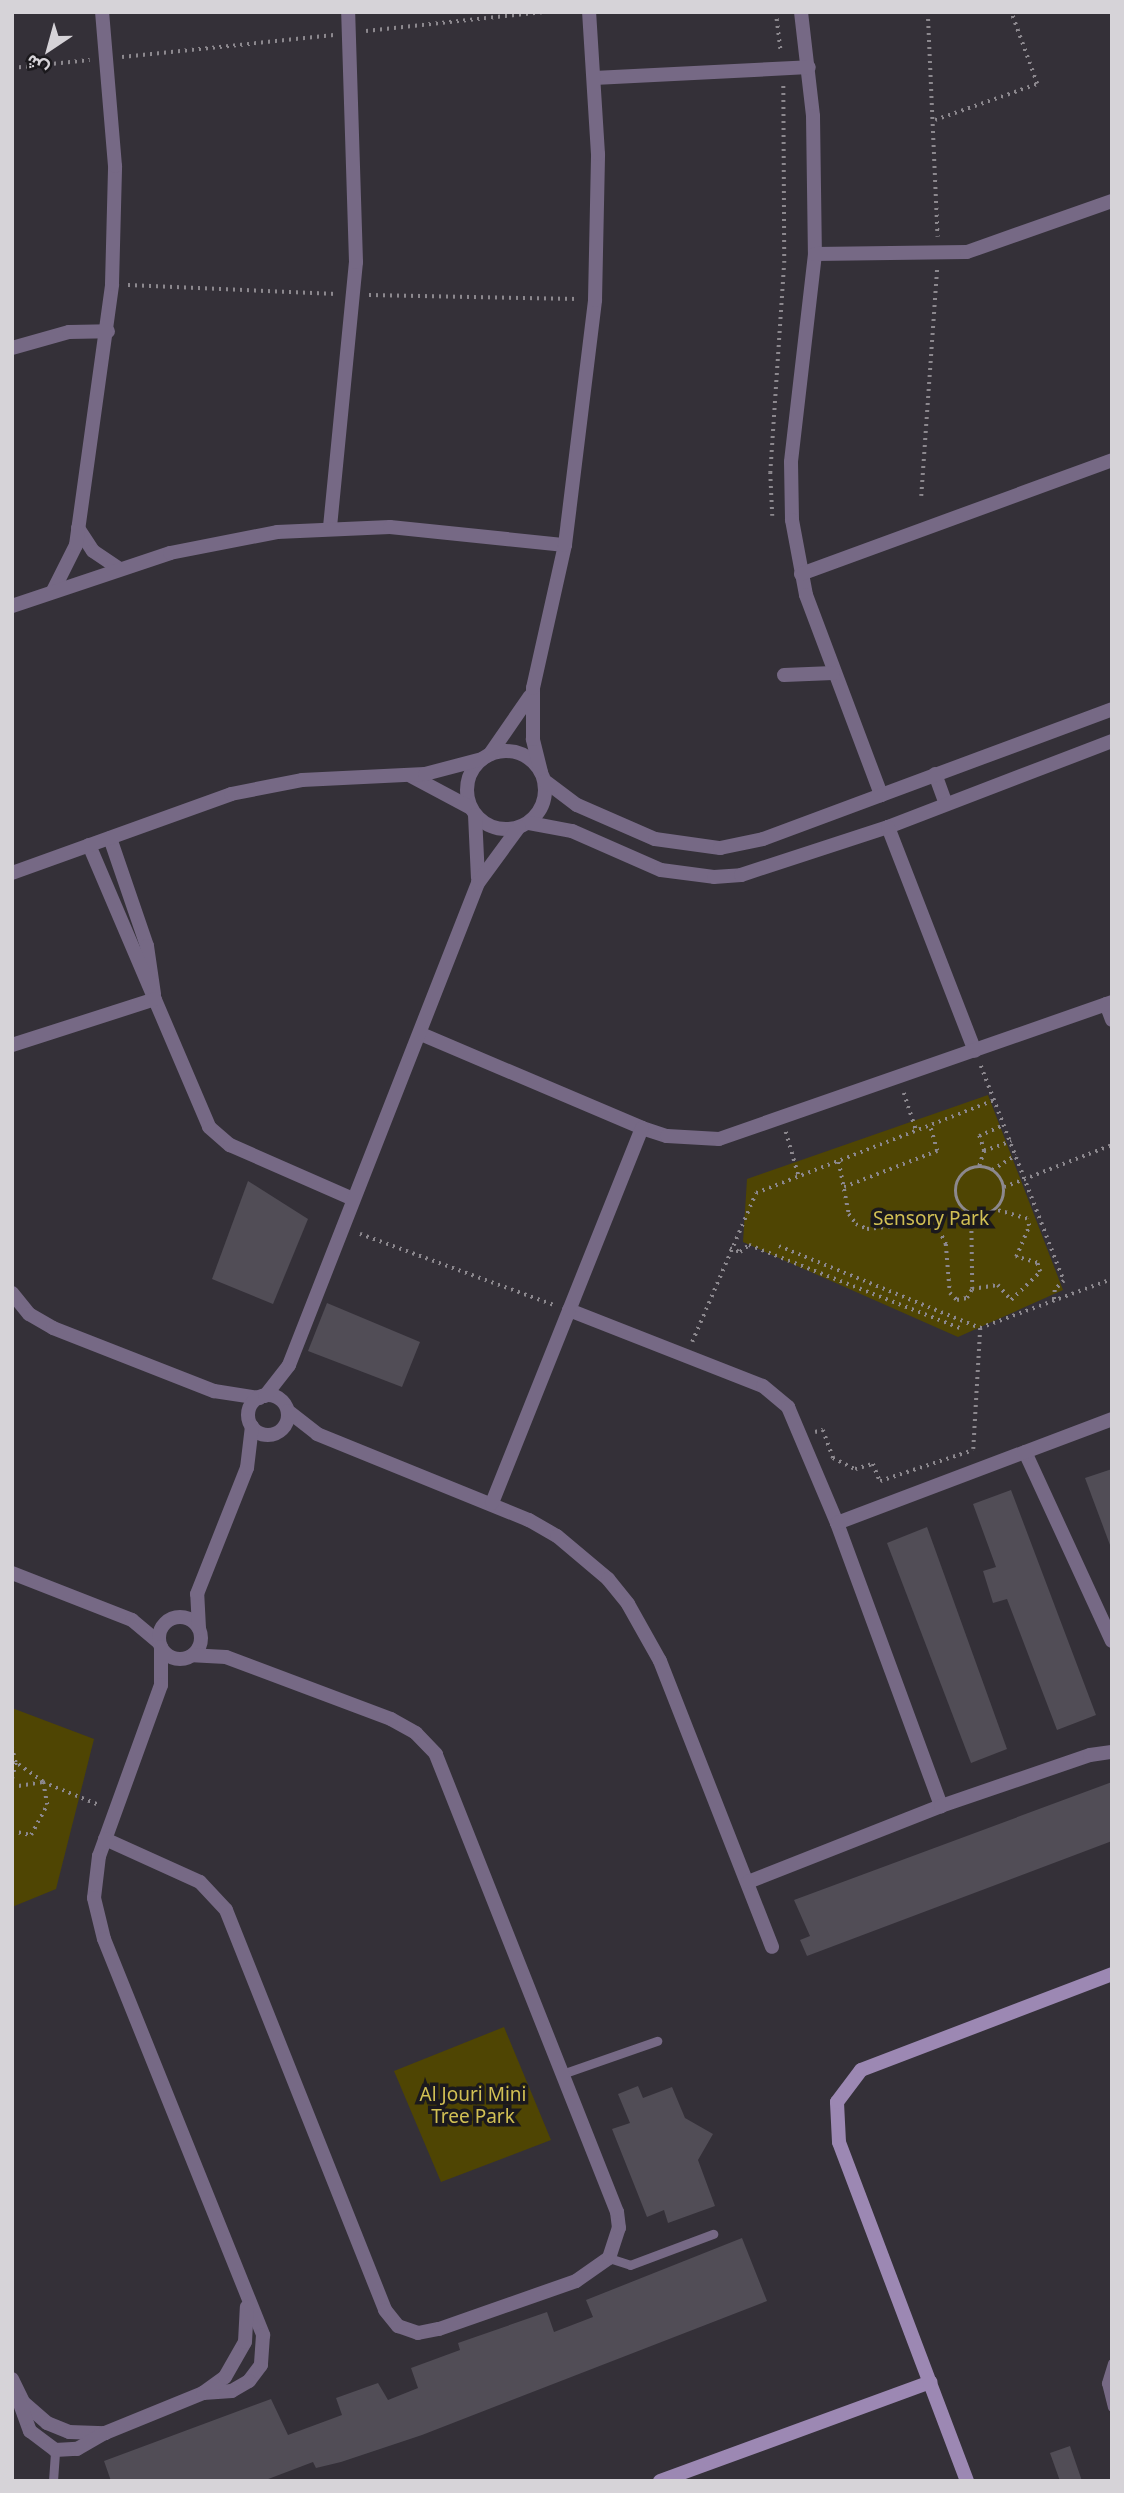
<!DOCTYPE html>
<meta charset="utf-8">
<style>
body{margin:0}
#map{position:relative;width:1124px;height:2493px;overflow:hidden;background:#343038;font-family:"Noto Sans",Vazirmatn,sans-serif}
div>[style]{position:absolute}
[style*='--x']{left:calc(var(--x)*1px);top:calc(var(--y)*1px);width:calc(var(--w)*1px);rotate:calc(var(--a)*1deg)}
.green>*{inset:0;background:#4f4503}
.building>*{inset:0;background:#514d56}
.path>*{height:3.5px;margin-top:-1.75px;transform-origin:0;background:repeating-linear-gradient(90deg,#8c888e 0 2px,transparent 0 7px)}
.path>.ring{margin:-1.75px;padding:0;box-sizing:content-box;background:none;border:3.5px solid #8c888e;border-radius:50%}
.lane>*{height:9px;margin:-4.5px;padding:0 4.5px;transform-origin:4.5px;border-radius:4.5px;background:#766985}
.street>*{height:14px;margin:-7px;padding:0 7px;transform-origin:7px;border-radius:7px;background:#766985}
.street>.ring{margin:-7px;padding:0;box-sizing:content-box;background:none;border:14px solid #766985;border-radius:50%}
.secondary>*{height:14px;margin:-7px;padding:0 7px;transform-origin:7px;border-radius:7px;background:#9c88b3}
span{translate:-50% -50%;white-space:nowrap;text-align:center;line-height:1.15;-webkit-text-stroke:7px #1b191d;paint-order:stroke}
.park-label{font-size:19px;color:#d2c054}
.frame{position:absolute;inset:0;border:14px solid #d6d3d8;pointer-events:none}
.north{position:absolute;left:14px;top:14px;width:70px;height:70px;-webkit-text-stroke:5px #1b191d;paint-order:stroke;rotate:216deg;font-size:19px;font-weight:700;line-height:28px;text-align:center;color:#d6d3d8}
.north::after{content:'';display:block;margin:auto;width:24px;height:32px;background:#d6d3d8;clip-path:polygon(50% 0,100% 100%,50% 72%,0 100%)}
</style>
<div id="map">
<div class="green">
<div style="clip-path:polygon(988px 1095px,1063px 1290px,958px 1337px,743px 1242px,747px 1179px)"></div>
<div style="clip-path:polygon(12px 1708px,94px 1739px,56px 1889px,12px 1907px)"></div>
<div style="clip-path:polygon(504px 2027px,551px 2140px,441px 2182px,394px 2071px)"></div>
</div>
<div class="building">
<div style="clip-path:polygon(248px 1181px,308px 1219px,273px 1304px,212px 1279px)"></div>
<div style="clip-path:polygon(327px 1303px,420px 1342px,402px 1387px,308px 1351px)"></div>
<div style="clip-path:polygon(1112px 1469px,1112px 1544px,1110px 1545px,1085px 1478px)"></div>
<div style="clip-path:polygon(1011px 1490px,1096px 1715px,1057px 1730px,1007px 1599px,993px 1603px,983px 1571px,996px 1567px,973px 1504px)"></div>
<div style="clip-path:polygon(927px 1527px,1007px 1749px,971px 1763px,887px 1543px)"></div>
<div style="clip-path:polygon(1112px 1782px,1112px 1841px,807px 1956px,800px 1940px,810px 1936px,794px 1900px)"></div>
<div style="clip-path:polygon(638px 2086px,643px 2098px,672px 2087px,685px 2118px,713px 2134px,698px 2160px,715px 2206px,668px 2223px,664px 2210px,647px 2217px,612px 2129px,630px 2123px,618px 2094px)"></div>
<div style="clip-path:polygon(742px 2238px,767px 2301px,422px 2435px,341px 2462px,316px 2468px,313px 2462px,263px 2481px,111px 2481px,104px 2461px,271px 2399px,288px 2435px,342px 2415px,336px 2398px,378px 2383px,388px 2400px,418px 2388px,411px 2368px,460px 2350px,458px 2343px,547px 2312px,554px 2332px,593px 2317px,586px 2300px)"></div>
<div style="clip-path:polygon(1070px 2446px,1082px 2481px,1060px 2481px,1050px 2453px)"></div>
</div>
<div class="path">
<div style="--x:776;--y:12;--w:40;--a:82.9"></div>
<div style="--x:928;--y:12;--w:225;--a:87.5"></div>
<div style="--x:366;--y:31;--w:179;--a:-6.1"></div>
<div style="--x:122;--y:57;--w:213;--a:-5.9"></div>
<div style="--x:12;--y:68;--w:78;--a:-5.9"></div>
<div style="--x:935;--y:120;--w:108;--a:-19.4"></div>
<div style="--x:1037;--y:84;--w:77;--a:-109.9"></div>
<div style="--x:128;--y:285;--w:209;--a:2.5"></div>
<div style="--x:369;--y:295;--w:210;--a:1.1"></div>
<div style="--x:921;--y:496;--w:227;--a:-86"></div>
<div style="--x:772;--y:516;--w:43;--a:-92.7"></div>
<div style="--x:770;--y:473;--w:210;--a:-86.2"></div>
<div style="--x:784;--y:263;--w:179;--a:-90.3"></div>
<div style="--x:981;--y:1066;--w:230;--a:68.9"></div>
<div style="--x:1064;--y:1281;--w:13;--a:135"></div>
<div style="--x:1055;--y:1290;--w:11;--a:95"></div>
<div style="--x:904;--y:1093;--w:40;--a:72"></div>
<div style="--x:786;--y:1132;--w:47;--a:73.9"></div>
<div style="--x:984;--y:1151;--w:29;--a:-20"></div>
<div style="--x:839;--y:1162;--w:53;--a:79.1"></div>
<div style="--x:849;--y:1214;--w:12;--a:55"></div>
<div style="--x:856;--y:1224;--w:12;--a:24"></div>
<div style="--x:867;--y:1229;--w:57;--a:-6"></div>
<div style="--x:924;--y:1223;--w:17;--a:25"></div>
<div style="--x:939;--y:1230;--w:16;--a:63"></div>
<div style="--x:946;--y:1244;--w:49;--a:85.3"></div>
<div style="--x:950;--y:1293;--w:10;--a:45"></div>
<div style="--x:957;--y:1300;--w:10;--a:-11"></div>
<div style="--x:967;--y:1298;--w:10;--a:-61"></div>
<div style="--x:972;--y:1289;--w:75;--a:-90.8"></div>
<div style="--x:979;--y:1166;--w:16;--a:-72"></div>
<div style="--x:984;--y:1151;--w:16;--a:-108"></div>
<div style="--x:979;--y:1136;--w:27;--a:-24"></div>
<div class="ring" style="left:956px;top:1167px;width:44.5px;height:44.5px"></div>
<div style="--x:992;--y:1170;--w:28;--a:-32"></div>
<div style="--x:844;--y:1187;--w:100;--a:-21.2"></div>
<div style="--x:937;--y:1151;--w:26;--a:-106"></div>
<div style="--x:1004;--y:1187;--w:116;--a:-21.3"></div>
<div style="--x:360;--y:1234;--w:207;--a:20.1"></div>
<div style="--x:779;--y:1246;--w:217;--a:22.2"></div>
<div style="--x:980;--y:1328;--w:141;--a:-20.4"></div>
<div style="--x:730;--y:1248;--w:11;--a:22"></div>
<div style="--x:740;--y:1252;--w:11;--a:-38"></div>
<div style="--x:749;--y:1245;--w:227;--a:21.5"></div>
<div style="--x:972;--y:1289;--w:26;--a:-9"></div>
<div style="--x:998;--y:1285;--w:20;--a:49"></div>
<div style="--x:1011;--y:1300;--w:40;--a:-44"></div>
<div style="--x:1040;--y:1272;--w:9;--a:-108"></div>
<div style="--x:1037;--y:1263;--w:22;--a:-164"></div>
<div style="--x:1016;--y:1257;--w:34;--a:-67"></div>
<div style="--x:1029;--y:1226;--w:7;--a:-106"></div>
<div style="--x:1027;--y:1219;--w:32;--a:-164"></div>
<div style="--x:692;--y:1342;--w:162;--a:-66.8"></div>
<div style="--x:756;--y:1193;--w:256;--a:-21.3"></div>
<div style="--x:815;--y:1432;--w:8;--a:-14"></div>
<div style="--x:823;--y:1430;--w:30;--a:70"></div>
<div style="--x:833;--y:1458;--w:25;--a:27"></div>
<div style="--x:855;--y:1469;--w:19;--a:-16"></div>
<div style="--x:873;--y:1464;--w:18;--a:68"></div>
<div style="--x:880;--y:1481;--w:98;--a:-18.4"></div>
<div style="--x:973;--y:1449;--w:121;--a:-86.7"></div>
<div style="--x:12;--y:1747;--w:16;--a:76"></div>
<div style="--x:16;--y:1763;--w:18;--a:103"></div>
<div style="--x:12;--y:1787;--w:31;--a:-9"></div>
<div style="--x:43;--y:1782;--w:61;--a:22.3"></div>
<div style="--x:12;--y:1831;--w:19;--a:12"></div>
<div style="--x:31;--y:1835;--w:34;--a:-62"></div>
<div style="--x:47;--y:1805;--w:23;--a:-100"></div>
<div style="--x:43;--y:1782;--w:33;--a:-145"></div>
</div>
<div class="lane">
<div style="--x:562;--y:2074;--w:101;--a:-19.2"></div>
<div style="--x:609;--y:2258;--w:22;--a:18"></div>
<div style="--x:630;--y:2265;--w:89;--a:-20.5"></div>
<div style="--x:1112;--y:2363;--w:21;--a:107"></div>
<div style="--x:1106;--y:2383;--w:25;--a:76"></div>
<div style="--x:53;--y:2481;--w:31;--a:-86"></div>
</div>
<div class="street">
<div style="--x:801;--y:12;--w:105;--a:83.4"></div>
<div style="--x:813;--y:116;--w:138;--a:89.2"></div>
<div style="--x:815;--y:254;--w:209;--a:96.6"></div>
<div style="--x:791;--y:462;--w:58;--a:89"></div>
<div style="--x:792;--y:520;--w:76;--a:79.4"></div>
<div style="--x:806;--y:595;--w:214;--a:69.4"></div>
<div style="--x:594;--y:78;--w:215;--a:-2.9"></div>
<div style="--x:815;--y:254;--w:152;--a:-0.8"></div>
<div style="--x:967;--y:252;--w:154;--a:-19.4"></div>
<div style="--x:12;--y:348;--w:59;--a:-15.7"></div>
<div style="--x:69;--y:332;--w:39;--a:-1"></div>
<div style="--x:330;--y:527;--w:266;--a:-84.4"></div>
<div style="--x:356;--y:262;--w:250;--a:-91.8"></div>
<div style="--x:78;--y:528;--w:27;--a:57"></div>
<div style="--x:93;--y:551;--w:30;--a:34"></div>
<div style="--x:801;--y:574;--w:331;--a:-20.1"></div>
<div style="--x:53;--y:591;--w:51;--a:-63.4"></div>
<div style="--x:76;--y:545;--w:263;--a:-82.1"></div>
<div style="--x:112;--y:284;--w:118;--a:-88.5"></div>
<div style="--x:115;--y:166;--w:155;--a:-94.8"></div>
<div style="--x:12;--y:606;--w:167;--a:-18.5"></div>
<div style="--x:170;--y:553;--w:109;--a:-11.1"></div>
<div style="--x:277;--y:532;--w:113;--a:-2.5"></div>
<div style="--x:390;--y:527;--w:176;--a:5.9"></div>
<div style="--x:784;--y:675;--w:49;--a:-2.3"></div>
<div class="ring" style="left:467px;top:751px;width:64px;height:64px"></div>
<div style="--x:490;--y:754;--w:70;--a:-55.4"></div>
<div style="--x:541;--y:772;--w:34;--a:-104"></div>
<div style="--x:533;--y:739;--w:51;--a:-90"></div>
<div style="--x:533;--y:688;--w:147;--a:-77.4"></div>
<div style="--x:565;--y:545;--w:247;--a:-83"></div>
<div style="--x:595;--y:300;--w:146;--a:-88.8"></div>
<div style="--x:598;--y:154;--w:142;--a:-93.6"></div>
<div style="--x:935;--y:774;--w:32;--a:70"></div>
<div style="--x:411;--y:776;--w:68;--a:28.1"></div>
<div style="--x:545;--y:781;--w:40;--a:37"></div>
<div style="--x:577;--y:805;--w:85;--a:23.6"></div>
<div style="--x:655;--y:839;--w:66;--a:7.9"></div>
<div style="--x:720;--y:848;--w:44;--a:-11.8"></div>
<div style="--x:763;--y:839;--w:372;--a:-20.4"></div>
<div style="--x:475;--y:815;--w:63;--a:87.3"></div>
<div style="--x:529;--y:823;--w:44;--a:10.5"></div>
<div style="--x:572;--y:831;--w:97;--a:23.7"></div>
<div style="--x:661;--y:870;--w:53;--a:7.5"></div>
<div style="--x:714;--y:877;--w:27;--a:-4"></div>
<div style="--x:741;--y:875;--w:155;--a:-18.1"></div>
<div style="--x:888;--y:827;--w:240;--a:-21"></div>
<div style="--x:888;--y:827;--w:240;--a:68.8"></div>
<div style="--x:110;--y:838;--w:114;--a:71.1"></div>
<div style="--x:147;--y:946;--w:49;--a:81.7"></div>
<div style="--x:89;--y:845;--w:306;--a:66.9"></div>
<div style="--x:209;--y:1127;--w:28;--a:41"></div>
<div style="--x:230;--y:1145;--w:134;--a:23.7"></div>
<div style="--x:12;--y:873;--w:233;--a:-19.8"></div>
<div style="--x:231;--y:794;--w:72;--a:-11.2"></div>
<div style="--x:302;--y:780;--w:123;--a:-2.8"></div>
<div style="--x:425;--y:774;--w:59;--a:-14.7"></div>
<div style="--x:1106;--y:1004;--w:17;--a:69"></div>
<div style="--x:421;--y:1034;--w:240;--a:23"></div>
<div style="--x:642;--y:1128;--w:26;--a:18"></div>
<div style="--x:667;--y:1136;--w:52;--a:3.3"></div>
<div style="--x:719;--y:1139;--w:416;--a:-19.2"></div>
<div style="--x:12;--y:1045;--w:150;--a:-17.8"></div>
<div style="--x:12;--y:1293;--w:27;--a:51"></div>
<div style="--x:29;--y:1314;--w:28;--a:30"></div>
<div style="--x:53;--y:1328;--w:173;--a:21.4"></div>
<div style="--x:214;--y:1391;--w:46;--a:8.8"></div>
<div style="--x:569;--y:1310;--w:208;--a:21.4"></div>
<div style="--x:763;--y:1386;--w:33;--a:40"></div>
<div style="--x:788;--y:1407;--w:126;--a:67.1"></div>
<div style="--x:837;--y:1523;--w:302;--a:69.8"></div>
<div class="ring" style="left:248px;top:1395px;width:26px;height:26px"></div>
<div style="--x:265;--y:1396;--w:39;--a:-52"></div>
<div style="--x:289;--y:1365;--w:518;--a:-68.59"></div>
<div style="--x:478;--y:883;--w:69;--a:-53.8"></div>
<div style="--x:288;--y:1411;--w:37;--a:38"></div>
<div style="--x:317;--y:1434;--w:229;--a:22.1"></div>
<div style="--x:529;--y:1520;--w:32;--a:30"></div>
<div style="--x:557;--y:1536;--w:67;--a:40.1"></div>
<div style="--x:608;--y:1579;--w:32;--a:51"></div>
<div style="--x:628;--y:1604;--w:65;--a:60.7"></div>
<div style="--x:660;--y:1661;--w:307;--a:68.6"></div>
<div style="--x:1025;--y:1452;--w:208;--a:65.3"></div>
<div style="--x:492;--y:1503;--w:404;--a:-68.2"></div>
<div style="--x:837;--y:1523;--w:294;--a:-20.7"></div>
<div style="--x:12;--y:1573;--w:129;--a:21.4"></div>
<div style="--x:132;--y:1620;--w:35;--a:40"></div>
<div class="ring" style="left:159px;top:1617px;width:28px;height:28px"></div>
<div style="--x:199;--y:1628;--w:34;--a:-93"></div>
<div style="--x:197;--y:1594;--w:136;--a:-68.4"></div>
<div style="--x:247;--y:1468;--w:42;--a:-83.2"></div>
<div style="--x:161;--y:1647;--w:38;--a:90"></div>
<div style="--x:161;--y:1685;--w:182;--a:109.9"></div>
<div style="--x:99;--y:1856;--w:42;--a:96.8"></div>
<div style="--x:94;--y:1898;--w:42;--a:76.3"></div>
<div style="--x:104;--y:1939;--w:427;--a:68.1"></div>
<div style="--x:263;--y:2335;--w:30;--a:94"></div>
<div style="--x:261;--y:2365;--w:20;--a:127"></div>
<div style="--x:249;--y:2381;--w:20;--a:150"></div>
<div style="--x:232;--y:2391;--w:29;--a:176"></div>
<div style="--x:105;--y:1839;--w:104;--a:24.4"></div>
<div style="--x:200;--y:1882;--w:38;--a:47"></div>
<div style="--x:226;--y:1910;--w:430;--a:68.3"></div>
<div style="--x:385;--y:2310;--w:21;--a:51"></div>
<div style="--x:398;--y:2326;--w:21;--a:19"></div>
<div style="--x:418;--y:2333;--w:21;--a:-11"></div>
<div style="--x:439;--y:2329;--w:145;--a:-19.3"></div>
<div style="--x:576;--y:2281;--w:40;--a:-34.9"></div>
<div style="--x:609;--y:2258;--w:32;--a:-72"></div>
<div style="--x:619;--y:2228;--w:16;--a:-97"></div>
<div style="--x:617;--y:2212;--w:492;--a:-111.6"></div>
<div style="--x:436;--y:1754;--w:29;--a:-134"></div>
<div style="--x:416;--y:1733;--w:29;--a:-151"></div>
<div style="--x:391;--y:1719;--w:176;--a:-159.4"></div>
<div style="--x:226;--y:1657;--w:33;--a:-177"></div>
<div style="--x:748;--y:1882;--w:207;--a:-21.5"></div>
<div style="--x:941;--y:1806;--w:157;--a:-18.9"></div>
<div style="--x:1090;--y:1755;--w:22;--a:-8"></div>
<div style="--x:12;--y:2379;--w:25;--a:64"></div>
<div style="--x:23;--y:2402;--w:32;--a:41"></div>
<div style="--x:47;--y:2423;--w:24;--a:22"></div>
<div style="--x:69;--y:2432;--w:36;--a:2"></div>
<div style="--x:105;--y:2433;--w:106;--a:-22.2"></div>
<div style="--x:203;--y:2393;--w:27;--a:-36"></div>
<div style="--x:225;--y:2377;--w:40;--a:-60.3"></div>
<div style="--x:245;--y:2342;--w:35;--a:-87"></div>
<div style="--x:19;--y:2401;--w:32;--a:70"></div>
<div style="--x:30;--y:2431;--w:31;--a:37"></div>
<div style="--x:55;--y:2450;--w:22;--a:-3"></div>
<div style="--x:77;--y:2449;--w:32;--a:-30"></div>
</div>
<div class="secondary">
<div style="--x:660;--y:2481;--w:288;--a:-20.1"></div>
<div style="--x:967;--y:2481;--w:362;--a:-110.7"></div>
<div style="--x:839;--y:2142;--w:40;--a:-92.9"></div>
<div style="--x:837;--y:2102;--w:40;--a:-53"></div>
<div style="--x:861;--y:2070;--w:269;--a:-20.9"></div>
</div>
<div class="park-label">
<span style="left:931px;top:1219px">Sensory Park</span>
<span style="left:473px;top:2106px">Al Jouri Mini<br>Tree Park</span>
</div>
<div class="frame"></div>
<div class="north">ش</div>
</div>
